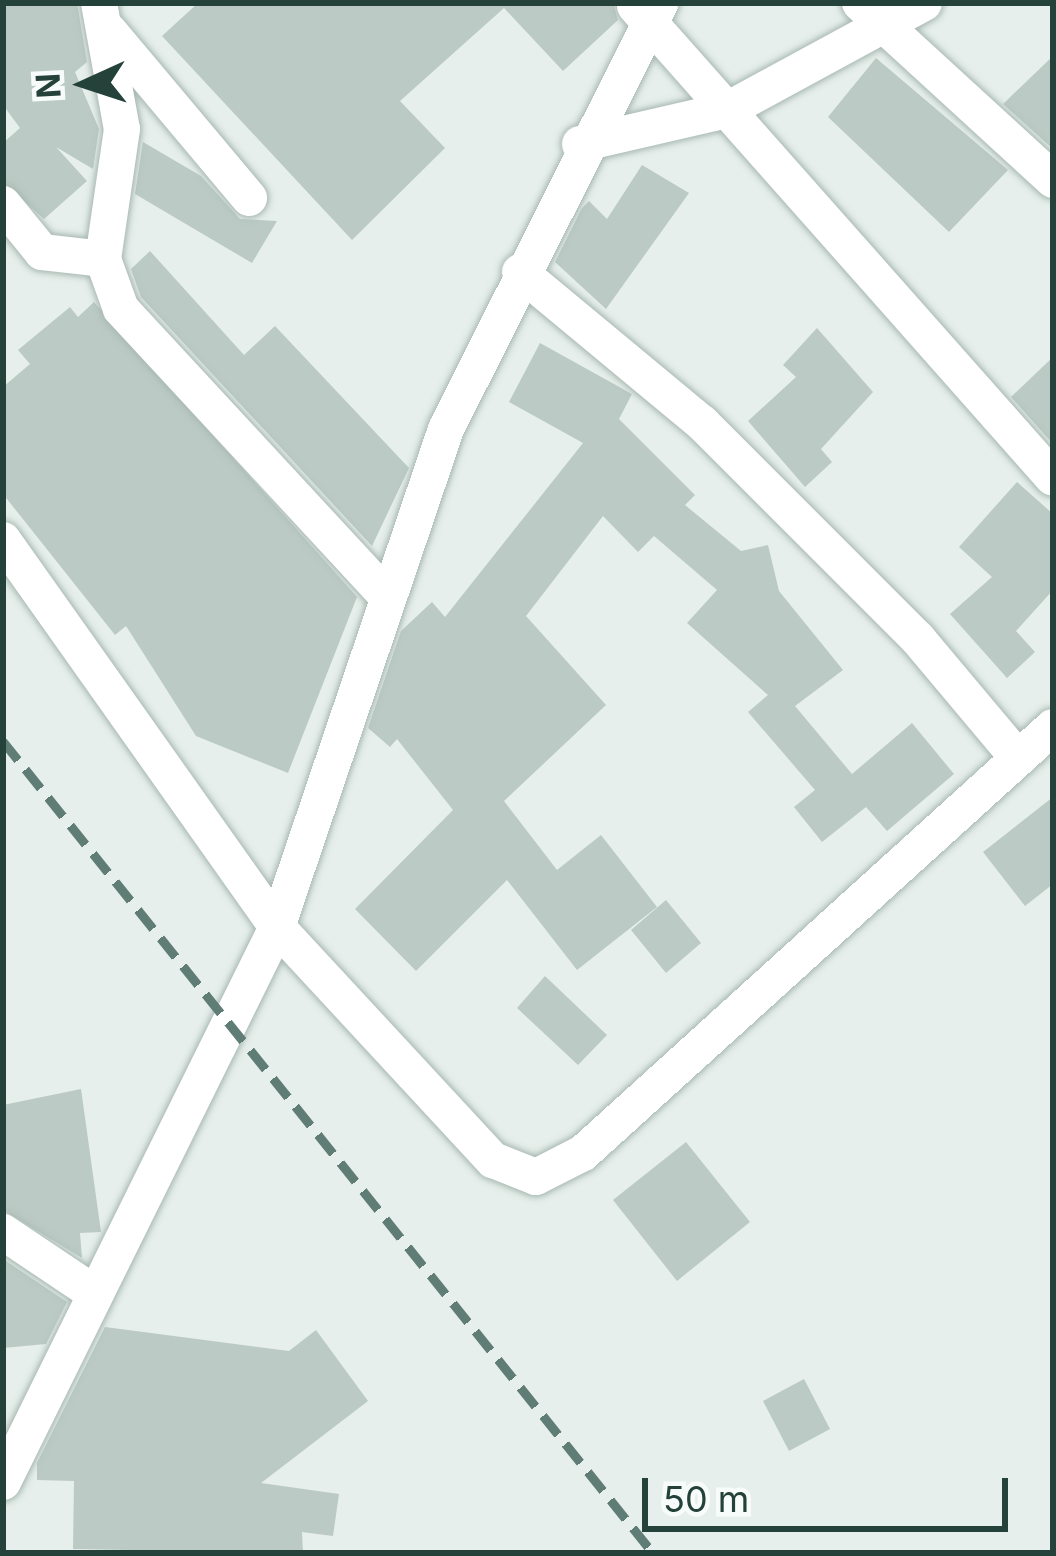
<!DOCTYPE html>
<style>
body{margin:0}
#map{position:relative;width:1056px;height:1556px;overflow:hidden;background:#e6efeb;font-family:Inter,sans-serif}
div>[style]{position:absolute}
[style*='--x']{left:calc(var(--x)*1px);top:calc(var(--y)*1px);width:calc(var(--w)*1px);rotate:calc(var(--a)*1deg)}
.building>*{inset:0;background:#bbcac4}
.roads{filter:drop-shadow(0 0 3px #a8b8b2) drop-shadow(0 0 3px #a8b8b2)}
.minor>*{height:36px;margin:-18px;padding:0 18px;transform-origin:18px;border-radius:18px;background:#fff}
.rail>*{height:9px;margin-top:-4.5px;transform-origin:0;background:repeating-linear-gradient(90deg,#5f7d75 0 24px,transparent 0 36px)}
span{translate:-50% -50%;white-space:nowrap;text-align:center;line-height:1.15;-webkit-text-stroke:9px #f7fbf9;paint-order:stroke}
.frame{position:absolute;inset:0;border:6px solid #24423a;pointer-events:none}
.north{position:absolute;left:24px;top:24px;width:120px;height:120px;-webkit-text-stroke:9px #f7fbf9;paint-order:stroke;rotate:267deg;font-size:33px;font-weight:700;line-height:48px;text-align:center;color:#24423a}
.north::after{content:'';display:block;margin:auto;width:42px;height:54px;background:#24423a;clip-path:polygon(50% 0,100% 100%,50% 72%,0 100%)}
.scale{position:absolute;left:642px;top:1478px;width:366px;height:54px;box-sizing:border-box;border:6px solid #24423a;border-top:0;padding-left:15px;font-size:36px;line-height:42px;white-space:nowrap;color:#24423a;-webkit-text-stroke:9px #f7fbf9;paint-order:stroke}
</style>
<div id="map">
<div class="building">
<div style="clip-path:polygon(3px 3px,77px 3px,87px 62px,75px 72px,99px 129px,93px 169px,56px 147px,87px 181px,44px 219px,3px 182px,3px 143px,20px 128px,3px 105px)"></div>
<div style="clip-path:polygon(198px 3px,613px 3px,618px 20px,563px 71px,504px 8px,400px 101px,445px 148px,352px 240px,162px 36px)"></div>
<div style="clip-path:polygon(1053px 56px,1053px 149px,1003px 104px)"></div>
<div style="clip-path:polygon(876px 58px,1008px 170px,949px 232px,828px 117px)"></div>
<div style="clip-path:polygon(143px 142px,201px 176px,240px 219px,277px 221px,252px 263px,135px 194px)"></div>
<div style="clip-path:polygon(642px 165px,689px 193px,606px 309px,555px 262px,582px 208px,589px 201px,607px 219px)"></div>
<div style="clip-path:polygon(150px 251px,244px 355px,275px 326px,409px 468px,372px 546px,141px 297px,131px 269px)"></div>
<div style="clip-path:polygon(94px 302px,357px 597px,288px 773px,196px 736px,126px 626px,115px 635px,3px 494px,3px 387px,30px 364px,18px 350px,70px 307px,78px 317px)"></div>
<div style="clip-path:polygon(817px 328px,873px 392px,821px 449px,832px 462px,805px 487px,748px 421px,796px 377px,783px 365px)"></div>
<div style="clip-path:polygon(540px 343px,632px 394px,619px 419px,695px 495px,685px 505px,741px 551px,768px 545px,779px 591px,843px 670px,795px 706px,852px 774px,912px 723px,954px 774px,887px 831px,866px 807px,822px 842px,794px 807px,815px 790px,748px 712px,768px 695px,687px 623px,717px 590px,654px 536px,638px 552px,603px 516px,526px 616px,606px 705px,504px 801px,557px 870px,601px 835px,657px 907px,577px 970px,507px 880px,416px 971px,355px 909px,453px 810px,397px 739px,390px 747px,368px 728px,401px 631px,432px 602px,445px 617px,583px 443px,509px 402px)"></div>
<div style="clip-path:polygon(1053px 357px,1053px 444px,1011px 397px)"></div>
<div style="clip-path:polygon(1017px 482px,1053px 514px,1053px 590px,1016px 631px,1035px 652px,1007px 678px,950px 614px,992px 577px,959px 547px)"></div>
<div style="clip-path:polygon(1053px 797px,1053px 884px,1025px 906px,983px 852px)"></div>
<div style="clip-path:polygon(666px 900px,701px 943px,666px 973px,631px 930px)"></div>
<div style="clip-path:polygon(545px 976px,607px 1035px,578px 1065px,517px 1008px)"></div>
<div style="clip-path:polygon(81px 1089px,101px 1232px,80px 1233px,82px 1258px,3px 1210px,3px 1105px)"></div>
<div style="clip-path:polygon(686px 1142px,750px 1222px,677px 1281px,613px 1200px)"></div>
<div style="clip-path:polygon(3px 1259px,67px 1302px,46px 1344px,3px 1348px)"></div>
<div style="clip-path:polygon(105px 1327px,289px 1351px,316px 1330px,368px 1401px,261px 1483px,339px 1494px,333px 1536px,302px 1532px,303px 1553px,73px 1549px,74px 1481px,37px 1480px,37px 1463px)"></div>
<div style="clip-path:polygon(804px 1379px,830px 1429px,789px 1451px,763px 1401px)"></div>
</div>
<div class="roads">
<div class="minor">
<div style="--x:99;--y:3;--w:128;--a:79.7"></div>
<div style="--x:122;--y:129;--w:131;--a:98.3"></div>
<div style="--x:103;--y:259;--w:53;--a:70.2"></div>
<div style="--x:121;--y:309;--w:386;--a:47.2"></div>
<div style="--x:860;--y:3;--w:262;--a:42.5"></div>
<div style="--x:635;--y:6;--w:630;--a:48.47"></div>
<div style="--x:109;--y:31;--w:218;--a:50"></div>
<div style="--x:580;--y:144;--w:151;--a:-13"></div>
<div style="--x:727;--y:110;--w:224;--a:-28.5"></div>
<div style="--x:3;--y:204;--w:62;--a:50.9"></div>
<div style="--x:42;--y:252;--w:61;--a:6.5"></div>
<div style="--x:520;--y:272;--w:236;--a:39.7"></div>
<div style="--x:702;--y:423;--w:305;--a:45"></div>
<div style="--x:918;--y:639;--w:155;--a:50"></div>
<div style="--x:3;--y:540;--w:474;--a:54.7"></div>
<div style="--x:277;--y:927;--w:318;--a:47.2"></div>
<div style="--x:493;--y:1160;--w:46;--a:21.6"></div>
<div style="--x:536;--y:1177;--w:53;--a:-27.1"></div>
<div style="--x:583;--y:1153;--w:634;--a:-42.19"></div>
<div style="--x:3;--y:1232;--w:106;--a:33.8"></div>
<div style="--x:3;--y:1482;--w:619;--a:-63.72"></div>
<div style="--x:277;--y:927;--w:526;--a:-71.25"></div>
<div style="--x:446;--y:429;--w:477;--a:-63.3"></div>
</div>
</div>
<div class="rail">
<div style="--x:3;--y:741;--w:1040;--a:51.32"></div>
</div>
<div class="frame"></div>
<div class="north">N</div>
<div class="scale">50 m</div>
</div>
